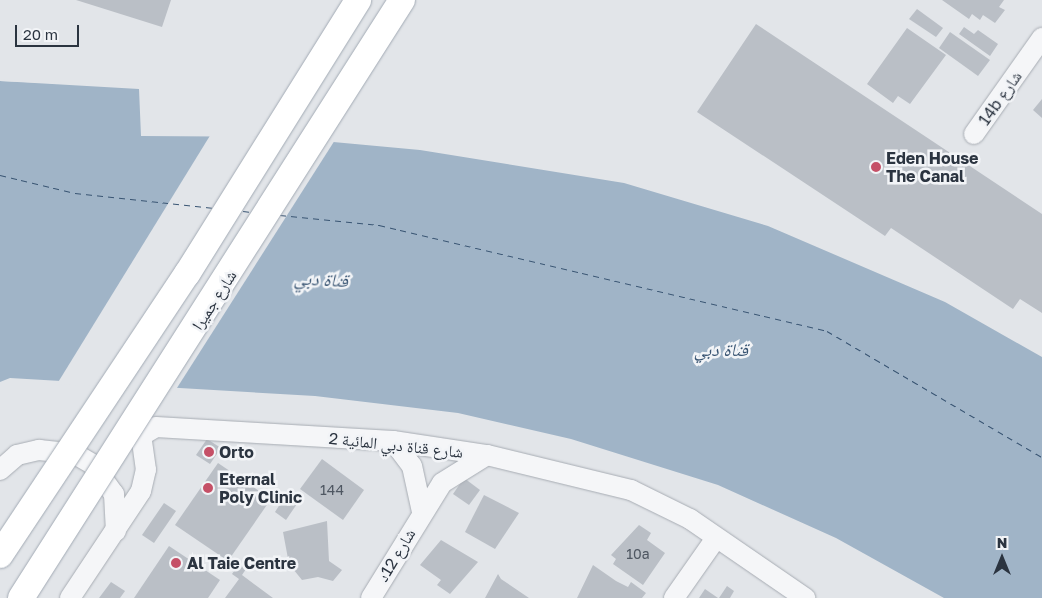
<!DOCTYPE html>
<meta charset="utf-8">
<style>
body{margin:0}
#map{position:relative;width:1042px;height:598px;overflow:hidden;background:#e2e5e9;font-family:"Golos Text","Noto Naskh Arabic",sans-serif}
div>[style]{position:absolute}
[style*='--x']{left:calc(var(--x)*1px);top:calc(var(--y)*1px);width:calc(var(--w)*1px);rotate:calc(var(--a)*1deg)}
.water>*{inset:0;background:#a0b4c7}
.pier>*{inset:0;background:#e2e5e9}
.ferry>*{height:1px;margin-top:-0.5px;transform-origin:0;background:repeating-linear-gradient(90deg,#385472 0 6px,transparent 0 11px)}
.building>*{inset:0;background:#babfc6}
.roads{filter:drop-shadow(0 0 1px #a7acb3) drop-shadow(0 0 1px #a7acb3)}
.minor>*{height:20px;margin:-10px;padding:0 10px;transform-origin:10px;border-radius:10px;background:#f5f6f8}
.bridges{filter:drop-shadow(0 0 1px #a2aab4) drop-shadow(0 0 1px #a2aab4)}
.major-bridge>*{height:26px;margin:-13px;padding:0 13px;transform-origin:13px;border-radius:13px;background:#fff}
.dots>*{width:14px;height:14px;translate:-50% -50%;box-sizing:border-box;border:2px solid #f2f4f7;border-radius:50%}
span{translate:-50% -50%;white-space:nowrap;text-align:center;line-height:1.15;-webkit-text-stroke:5px #f2f4f7;paint-order:stroke}
.number-label{font-size:14px;color:#4f5762}
.number-label span{-webkit-text-stroke-width:0}
.street-label{font-size:16px;color:#2b3440}
.poi-label{font-size:16px;color:#2b3440;font-weight:700}
.left{translate:0 -50%;text-align:left}
.water-label{font-size:18px;color:#385472;font-style:italic}
.north{position:absolute;left:977px;top:533px;width:50px;height:50px;-webkit-text-stroke:4px #f2f4f7;paint-order:stroke;rotate:0deg;font-size:14px;font-weight:700;line-height:20px;text-align:center;color:#2b3440}
.north::after{content:'';display:block;margin:auto;width:18px;height:22px;background:#2b3440;clip-path:polygon(50% 0,100% 100%,50% 72%,0 100%)}
.scale{position:absolute;left:15px;top:25px;width:64px;height:22px;box-sizing:border-box;border:2px solid #2b3440;border-top:0;padding-left:6px;font-size:15px;line-height:18px;white-space:nowrap;color:#2b3440;-webkit-text-stroke:4px #f2f4f7;paint-order:stroke}
</style>
<div id="map">
<div class="water">
<div style="clip-path:polygon(0 81px,139px 89px,141px 136px,279px 137px,420px 150px,624px 183px,768px 226px,945px 302px,1042px 357px,1042px 598px,944px 598px,836px 538px,718px 485px,571px 439px,458px 413px,315px 396px,10px 378px,0 382px)"></div>
</div>
<div class="pier">
<div style="clip-path:polygon(0 79px,139px 87px,140px 87px,0 81px)"></div>
<div style="clip-path:polygon(211px 134px,335px 140px,175px 391px,57px 384px)"></div>
</div>
<div class="ferry">
<div style="--x:0;--y:175;--w:77;--a:13.5"></div>
<div style="--x:75;--y:193;--w:140;--a:6.2"></div>
<div style="--x:243;--y:211;--w:8;--a:7"></div>
<div style="--x:280;--y:215;--w:100;--a:5.8"></div>
<div style="--x:379;--y:225;--w:460;--a:13.3"></div>
<div style="--x:827;--y:331;--w:249;--a:30.4"></div>
</div>
<div class="building">
<div style="clip-path:polygon(76px 0,171px 0,162px 27px)"></div>
<div style="clip-path:polygon(942px 0,1004px 0,999px 7px,1005px 10px,995px 23px,983px 15px,980px 20px,972px 14px,969px 19px)"></div>
<div style="clip-path:polygon(917px 9px,943px 28px,936px 37px,909px 19px)"></div>
<div style="clip-path:polygon(756px 24px,1042px 214px,1042px 313px,1020px 299px,1013px 309px,891px 228px,885px 236px,697px 112px)"></div>
<div style="clip-path:polygon(964px 27px,974px 34px,978px 30px,998px 44px,990px 56px,959px 34px)"></div>
<div style="clip-path:polygon(907px 28px,946px 55px,910px 104px,898px 96px,893px 103px,867px 84px)"></div>
<div style="clip-path:polygon(950px 32px,990px 60px,978px 76px,939px 48px)"></div>
<div style="clip-path:polygon(1042px 99px,1042px 118px,1033px 110px)"></div>
<div style="clip-path:polygon(207px 439px,221px 448px,210px 464px,196px 455px)"></div>
<div style="clip-path:polygon(322px 459px,364px 490px,343px 520px,300px 489px)"></div>
<div style="clip-path:polygon(218px 463px,271px 499px,228px 561px,175px 525px)"></div>
<div style="clip-path:polygon(464px 478px,480px 490px,469px 505px,453px 494px)"></div>
<div style="clip-path:polygon(289px 490px,301px 498px,286px 520px,275px 512px)"></div>
<div style="clip-path:polygon(484px 495px,519px 513px,495px 549px,465px 532px)"></div>
<div style="clip-path:polygon(164px 503px,176px 511px,154px 543px,142px 535px)"></div>
<div style="clip-path:polygon(327px 521px,329px 561px,342px 570px,333px 581px,318px 577px,302px 580px,289px 564px,283px 532px)"></div>
<div style="clip-path:polygon(639px 525px,651px 533px,647px 540px,665px 553px,643px 585px,613px 564px,616px 559px,611px 555px)"></div>
<div style="clip-path:polygon(441px 540px,478px 562px,450px 594px,437px 585px,441px 580px,420px 565px)"></div>
<div style="clip-path:polygon(169px 546px,220px 580px,208px 598px,134px 598px)"></div>
<div style="clip-path:polygon(239px 564px,246px 569px,242px 575px,273px 598px,225px 598px,239px 579px,232px 574px)"></div>
<div style="clip-path:polygon(593px 565px,616px 581px,628px 587px,631px 582px,646px 593px,642px 598px,577px 598px)"></div>
<div style="clip-path:polygon(498px 574px,501px 579px,529px 598px,485px 598px)"></div>
<div style="clip-path:polygon(111px 582px,125px 591px,120px 598px,99px 598px)"></div>
<div style="clip-path:polygon(727px 586px,734px 591px,730px 598px,719px 598px)"></div>
<div style="clip-path:polygon(705px 589px,718px 598px,699px 598px)"></div>
</div>
<div class="roads">
<div class="minor">
<div style="--x:974;--y:134;--w:118;--a:-54.7"></div>
<div style="--x:393;--y:441;--w:31;--a:53"></div>
<div style="--x:412;--y:466;--w:47;--a:77.7"></div>
<div style="--x:0;--y:470;--w:23;--a:-41"></div>
<div style="--x:17;--y:455;--w:23;--a:-13"></div>
<div style="--x:39;--y:450;--w:36;--a:6"></div>
<div style="--x:75;--y:454;--w:20;--a:30"></div>
<div style="--x:92;--y:464;--w:37;--a:54"></div>
<div style="--x:114;--y:494;--w:37;--a:87"></div>
<div style="--x:70;--y:598;--w:128;--a:-56.4"></div>
<div style="--x:141;--y:491;--w:22;--a:-77"></div>
<div style="--x:146;--y:470;--w:34;--a:-98"></div>
<div style="--x:141;--y:436;--w:17;--a:-31"></div>
<div style="--x:156;--y:427;--w:237;--a:3.4"></div>
<div style="--x:393;--y:441;--w:95;--a:8.5"></div>
<div style="--x:487;--y:455;--w:148;--a:13.7"></div>
<div style="--x:631;--y:490;--w:66;--a:26.2"></div>
<div style="--x:690;--y:519;--w:140;--a:34.5"></div>
<div style="--x:371;--y:598;--w:135;--a:-58.3"></div>
<div style="--x:442;--y:483;--w:53;--a:-31.9"></div>
<div style="--x:674;--y:598;--w:73;--a:-55"></div>
</div>
</div>
<div class="bridges">
<div class="major-bridge">
<div style="--x:0;--y:555;--w:338;--a:-56.4"></div>
<div style="--x:187;--y:274;--w:323;--a:-58"></div>
<div style="--x:21;--y:598;--w:709;--a:-57.5"></div>
</div>
</div>
<div class="dots">
<div style="left:876px;top:167px;background:#c55067"></div>
<div style="left:209px;top:452px;background:#c55067"></div>
<div style="left:208px;top:488px;background:#c55067"></div>
<div style="left:176px;top:563px;background:#c55067"></div>
</div>
<div class="number-label">
<span style="left:332px;top:490px">144</span>
<span style="left:638px;top:554px">10a</span>
</div>
<div class="street-label">
<span style="left:1000px;top:98px;rotate:-55deg">14b شارع</span>
<span style="left:214px;top:300px;rotate:-57deg">شارع جميرا</span>
<span style="left:396px;top:445px;rotate:6deg">شارع قناة دبي المائية 2</span>
<span style="left:396px;top:555px;rotate:-59deg">شارع 12د</span>
</div>
<div class="poi-label">
<span class="left" style="left:886px;top:167px">Eden House<br>The Canal</span>
<span class="left" style="left:219px;top:452px">Orto</span>
<span class="left" style="left:219px;top:488px">Eternal<br>Poly Clinic</span>
<span class="left" style="left:187px;top:563px">Al Taie Centre</span>
</div>
<div class="water-label">
<span style="left:321px;top:279px;rotate:3deg">قناة دبي</span>
<span style="left:721px;top:349px">قناة دبي</span>
</div>
<div class="north">N</div>
<div class="scale">20 m</div>
</div>
